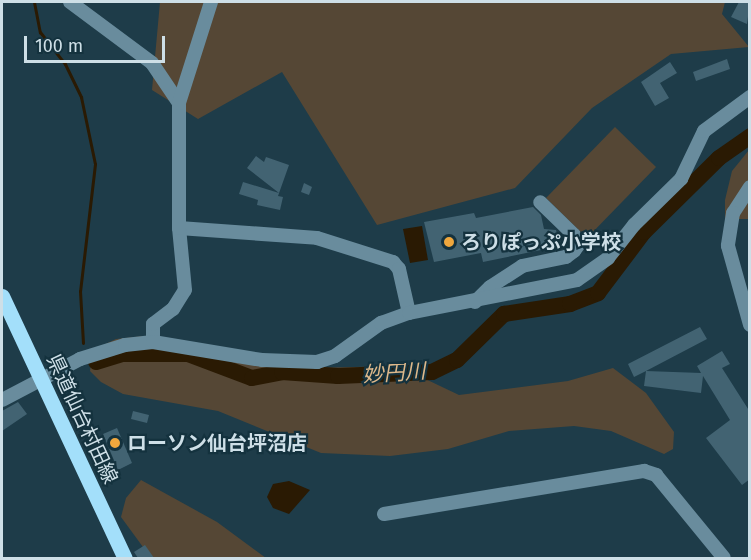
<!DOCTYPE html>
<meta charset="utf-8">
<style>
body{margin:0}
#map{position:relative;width:751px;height:560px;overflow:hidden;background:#1e3c49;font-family:"Fira Sans","Noto Sans JP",sans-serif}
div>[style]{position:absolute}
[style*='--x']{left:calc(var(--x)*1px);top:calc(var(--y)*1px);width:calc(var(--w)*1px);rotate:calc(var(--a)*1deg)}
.green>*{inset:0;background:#554735}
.water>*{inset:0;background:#2a1a03}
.stream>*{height:3px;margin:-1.5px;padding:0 1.5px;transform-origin:1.5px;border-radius:1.5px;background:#2a1a03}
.river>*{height:16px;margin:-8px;padding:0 8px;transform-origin:8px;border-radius:8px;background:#2a1a03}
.building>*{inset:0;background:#426372}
.minor>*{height:14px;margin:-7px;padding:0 7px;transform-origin:7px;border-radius:7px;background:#698c9d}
.major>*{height:15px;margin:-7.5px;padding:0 7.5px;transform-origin:7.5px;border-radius:7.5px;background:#a3dffa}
.dots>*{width:16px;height:16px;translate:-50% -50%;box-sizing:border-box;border:3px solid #14323e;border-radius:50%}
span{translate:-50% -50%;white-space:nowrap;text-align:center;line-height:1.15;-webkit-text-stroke:4.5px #14323e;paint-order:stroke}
.poi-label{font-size:20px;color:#cedfe7;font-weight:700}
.left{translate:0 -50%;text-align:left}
.street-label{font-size:20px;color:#cedfe7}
.water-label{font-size:21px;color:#deb98b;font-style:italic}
.frame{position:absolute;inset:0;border:3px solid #cedfe7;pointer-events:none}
.scale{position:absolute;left:24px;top:36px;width:141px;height:27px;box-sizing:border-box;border:3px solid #cedfe7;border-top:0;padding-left:8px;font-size:18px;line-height:21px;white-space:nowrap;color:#cedfe7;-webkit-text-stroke:4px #14323e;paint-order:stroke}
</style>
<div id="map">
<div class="green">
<div style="clip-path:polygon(160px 2px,725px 2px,722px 14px,749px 47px,671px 54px,592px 108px,515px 188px,377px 225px,282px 72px,198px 119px,152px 90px)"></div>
<div style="clip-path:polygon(615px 127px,656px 167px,587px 238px,546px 198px)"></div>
<div style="clip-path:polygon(749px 150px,749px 219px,725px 219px,725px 200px,732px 171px)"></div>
<div style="clip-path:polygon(144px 336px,310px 368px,398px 366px,459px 395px,568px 381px,613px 368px,646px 393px,674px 432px,673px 449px,664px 454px,611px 431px,574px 426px,509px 431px,448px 449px,390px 456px,321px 453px,218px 411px,123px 394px,101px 382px,90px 371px,93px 350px,116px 339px)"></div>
<div style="clip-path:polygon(141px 480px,217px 522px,266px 558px,151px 558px,121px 517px,126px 498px)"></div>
</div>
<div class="water">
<div style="clip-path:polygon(422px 226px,428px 260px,410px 263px,403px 229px)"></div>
<div style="clip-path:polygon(289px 481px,310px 490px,289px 514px,273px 508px,267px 497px,273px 484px)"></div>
</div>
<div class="stream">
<div style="--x:34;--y:2;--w:31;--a:79"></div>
<div style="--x:40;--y:32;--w:41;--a:52"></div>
<div style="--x:65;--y:64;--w:37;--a:64"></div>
<div style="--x:81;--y:97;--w:68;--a:78.2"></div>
<div style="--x:95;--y:164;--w:128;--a:96.7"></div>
<div style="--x:80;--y:291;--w:52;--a:86.7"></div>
</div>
<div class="river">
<div style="--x:96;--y:362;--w:28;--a:-17"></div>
<div style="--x:123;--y:354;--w:65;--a:0"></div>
<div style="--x:188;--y:354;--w:68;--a:20.6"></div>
<div style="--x:252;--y:378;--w:31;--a:-11"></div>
<div style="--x:282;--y:372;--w:56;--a:4.1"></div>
<div style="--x:338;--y:376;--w:94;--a:-2.4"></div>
<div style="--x:432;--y:372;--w:28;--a:-26"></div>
<div style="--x:457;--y:360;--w:66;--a:-44.4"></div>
<div style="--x:504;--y:314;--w:67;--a:-8.6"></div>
<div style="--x:570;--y:304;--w:30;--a:-21"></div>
<div style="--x:598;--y:293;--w:76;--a:-53"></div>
<div style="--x:644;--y:232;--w:105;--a:-44.6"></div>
<div style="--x:719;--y:158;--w:38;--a:-35"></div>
</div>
<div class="building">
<div style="clip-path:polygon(739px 2px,750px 2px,747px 24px,731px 17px)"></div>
<div style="clip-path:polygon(727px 59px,730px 69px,696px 81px,693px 72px)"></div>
<div style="clip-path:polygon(670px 62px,677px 73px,660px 83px,669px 98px,655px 106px,641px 82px)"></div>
<div style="clip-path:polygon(256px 156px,264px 162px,266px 157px,289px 165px,278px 196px,283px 197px,280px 210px,257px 205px,258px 200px,239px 194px,243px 182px,279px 193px,247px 168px)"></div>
<div style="clip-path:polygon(304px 183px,312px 187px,309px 195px,301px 192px)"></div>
<div style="clip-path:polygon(533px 207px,541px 215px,544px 229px,556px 230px,560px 246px,483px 262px,481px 253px,434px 262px,424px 222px,474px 213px,476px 218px)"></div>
<div style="clip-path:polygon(700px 327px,707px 339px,646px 371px,701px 373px,697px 366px,722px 351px,730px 364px,722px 368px,750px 412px,750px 479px,742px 485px,706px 438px,730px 420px,703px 376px,701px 393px,644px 386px,646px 371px,634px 377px,628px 364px)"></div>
<div style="clip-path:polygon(18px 402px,27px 414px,2px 431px,2px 411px)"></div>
<div style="clip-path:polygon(133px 411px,149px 415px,147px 423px,131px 419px)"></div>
<div style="clip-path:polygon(117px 428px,132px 463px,118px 470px,103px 434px)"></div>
<div style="clip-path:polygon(145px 545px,154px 558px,138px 558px,134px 552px)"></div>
</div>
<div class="minor">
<div style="--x:70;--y:2;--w:102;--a:36.6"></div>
<div style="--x:152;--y:63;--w:48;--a:56"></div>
<div style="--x:750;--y:187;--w:31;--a:123"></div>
<div style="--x:733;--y:213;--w:33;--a:99"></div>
<div style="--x:728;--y:246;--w:82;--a:74.4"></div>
<div style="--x:179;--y:228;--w:138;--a:4.1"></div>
<div style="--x:317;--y:238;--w:80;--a:17.5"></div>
<div style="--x:393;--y:262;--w:9;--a:49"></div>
<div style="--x:399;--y:269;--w:45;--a:77.2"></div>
<div style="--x:475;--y:302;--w:21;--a:-45"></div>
<div style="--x:490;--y:287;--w:38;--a:-33"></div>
<div style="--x:522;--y:266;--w:45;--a:-11.6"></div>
<div style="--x:566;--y:257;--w:10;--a:-37"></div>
<div style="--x:574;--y:251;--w:9;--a:-54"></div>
<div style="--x:579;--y:244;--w:10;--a:-119"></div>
<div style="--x:574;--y:235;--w:47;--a:-135.9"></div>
<div style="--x:153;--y:342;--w:18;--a:-90"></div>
<div style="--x:153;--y:324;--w:25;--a:-37"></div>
<div style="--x:173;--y:309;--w:22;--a:-58"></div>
<div style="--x:185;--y:290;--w:62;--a:-95.5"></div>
<div style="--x:179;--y:228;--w:125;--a:-90"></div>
<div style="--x:179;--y:103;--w:106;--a:-72.4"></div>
<div style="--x:2;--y:400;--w:88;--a:-27.7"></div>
<div style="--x:80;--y:359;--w:47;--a:-17.3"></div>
<div style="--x:125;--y:345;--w:28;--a:-6"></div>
<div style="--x:153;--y:342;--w:110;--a:9.4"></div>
<div style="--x:262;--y:360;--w:55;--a:2.1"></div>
<div style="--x:317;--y:362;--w:19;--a:-18"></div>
<div style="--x:335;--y:356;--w:57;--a:-35.7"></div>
<div style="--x:381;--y:323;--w:30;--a:-20"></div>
<div style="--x:409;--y:313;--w:171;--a:-11.1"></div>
<div style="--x:577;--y:280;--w:38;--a:-35"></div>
<div style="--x:608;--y:258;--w:42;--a:-51.8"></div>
<div style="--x:634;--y:225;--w:66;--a:-44.4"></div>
<div style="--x:681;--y:179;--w:53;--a:-64.4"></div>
<div style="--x:704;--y:131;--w:57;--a:-36.5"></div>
<div style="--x:384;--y:514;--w:264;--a:-9.4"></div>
<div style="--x:644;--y:471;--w:13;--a:18"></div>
<div style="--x:656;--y:475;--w:107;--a:50.7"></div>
</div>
<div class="major">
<div style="--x:2;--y:296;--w:289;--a:64.9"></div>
</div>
<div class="dots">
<div style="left:449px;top:242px;background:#efa73d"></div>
<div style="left:115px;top:443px;background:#efa73d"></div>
</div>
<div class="poi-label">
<span class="left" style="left:461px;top:242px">ろりぽっぷ小学校</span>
<span class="left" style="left:127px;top:443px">ローソン仙台坪沼店</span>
</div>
<div class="street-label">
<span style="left:82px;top:419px;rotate:65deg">県道仙台村田線</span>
</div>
<div class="water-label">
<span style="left:394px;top:373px;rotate:-4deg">妙円川</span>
</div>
<div class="frame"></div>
<div class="scale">100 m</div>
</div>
